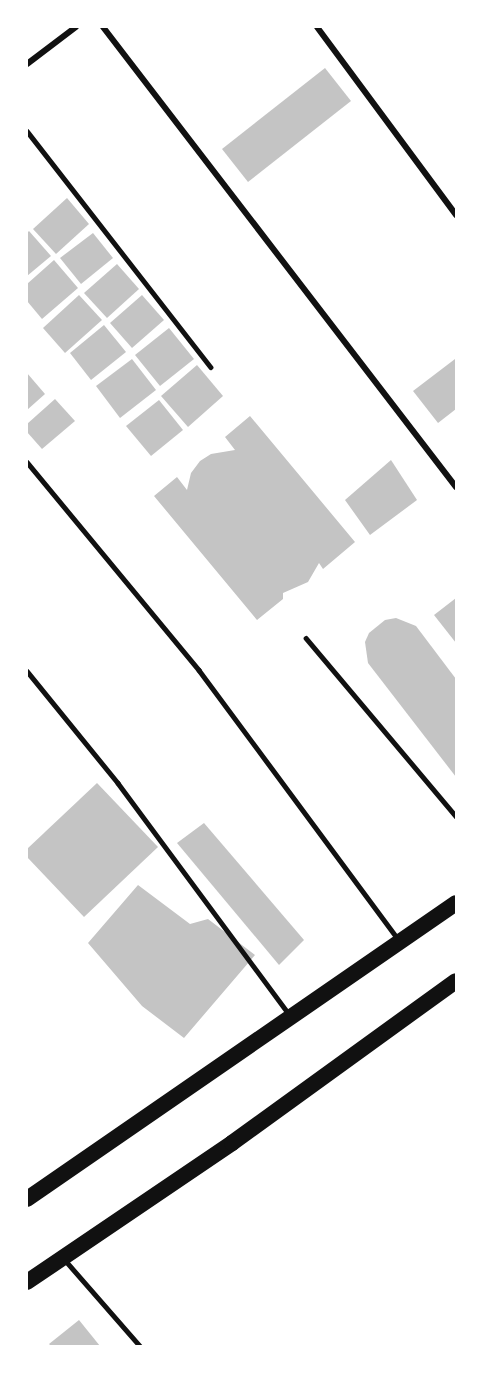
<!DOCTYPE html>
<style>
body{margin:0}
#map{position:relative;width:483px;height:1373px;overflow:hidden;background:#fff;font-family:Quicksand,sans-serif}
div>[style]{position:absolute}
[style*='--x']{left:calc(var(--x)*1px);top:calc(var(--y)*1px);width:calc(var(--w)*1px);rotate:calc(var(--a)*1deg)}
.building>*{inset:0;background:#c4c4c4}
.service>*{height:4.5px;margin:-2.25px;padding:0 2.25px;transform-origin:2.25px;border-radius:2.25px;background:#111}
.minor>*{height:6px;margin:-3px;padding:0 3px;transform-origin:3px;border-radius:3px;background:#111}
.trunk>*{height:16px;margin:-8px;padding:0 8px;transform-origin:8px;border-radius:8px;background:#111}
span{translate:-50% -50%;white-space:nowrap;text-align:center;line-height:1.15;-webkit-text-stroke:4.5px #fff;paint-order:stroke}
.frame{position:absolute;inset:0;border:28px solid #fff;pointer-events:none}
</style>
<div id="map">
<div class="building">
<div style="clip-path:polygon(325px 68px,351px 101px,248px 182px,222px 149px)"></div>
<div style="clip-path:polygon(67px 198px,89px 224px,56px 254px,33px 229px)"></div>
<div style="clip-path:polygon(29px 231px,51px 256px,27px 276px,27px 233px)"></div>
<div style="clip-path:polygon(93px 233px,113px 258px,81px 284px,60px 258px)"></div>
<div style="clip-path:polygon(54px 260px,78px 288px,42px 319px,27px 301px,27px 284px)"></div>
<div style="clip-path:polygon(117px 264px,139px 289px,107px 318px,84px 293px)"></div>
<div style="clip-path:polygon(79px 295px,102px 320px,65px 353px,43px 328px)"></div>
<div style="clip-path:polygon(142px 295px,164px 320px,132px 348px,110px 323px)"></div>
<div style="clip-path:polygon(104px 325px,126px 352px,91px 380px,70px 353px)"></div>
<div style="clip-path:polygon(169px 328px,194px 359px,160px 386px,135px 355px)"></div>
<div style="clip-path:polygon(132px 359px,156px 390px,120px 418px,96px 386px)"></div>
<div style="clip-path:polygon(455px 359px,456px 409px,438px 423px,413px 391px)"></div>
<div style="clip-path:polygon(197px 365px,223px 396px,188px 427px,161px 396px)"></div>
<div style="clip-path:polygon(27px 373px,45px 394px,27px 410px)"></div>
<div style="clip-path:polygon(55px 399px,75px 421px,42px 449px,27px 432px,27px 424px)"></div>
<div style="clip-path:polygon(159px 400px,183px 430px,151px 456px,126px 426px)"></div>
<div style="clip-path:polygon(250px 416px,355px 542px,323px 569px,319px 563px,308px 582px,283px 593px,283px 599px,257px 620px,154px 496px,177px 477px,187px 490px,191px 473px,200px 461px,211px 454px,235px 450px,225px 437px)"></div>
<div style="clip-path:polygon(391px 460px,417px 500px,370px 535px,345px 500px)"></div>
<div style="clip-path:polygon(456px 598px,456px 643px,434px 615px)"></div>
<div style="clip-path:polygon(396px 618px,416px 626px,456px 679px,456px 777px,368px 663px,365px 642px,369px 633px,385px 620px)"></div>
<div style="clip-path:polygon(97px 783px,158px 847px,84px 917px,27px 857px,27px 849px)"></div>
<div style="clip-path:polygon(204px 823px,304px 940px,279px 965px,177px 843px)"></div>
<div style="clip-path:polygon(138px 885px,190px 924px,208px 919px,255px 955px,184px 1038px,142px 1006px,88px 943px)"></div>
<div style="clip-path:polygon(79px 1320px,100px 1346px,51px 1346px,49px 1344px)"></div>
</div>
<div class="service">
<div style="--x:27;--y:131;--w:299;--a:52.1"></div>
<div style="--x:27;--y:462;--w:270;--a:50.4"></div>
<div style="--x:199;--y:670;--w:333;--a:53.5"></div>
<div style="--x:306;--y:638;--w:233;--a:49.9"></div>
<div style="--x:27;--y:671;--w:144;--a:50.9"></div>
<div style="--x:118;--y:783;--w:287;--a:53.5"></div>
<div style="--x:65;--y:1260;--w:114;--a:48.9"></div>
</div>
<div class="minor">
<div style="--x:103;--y:27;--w:580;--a:52.5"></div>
<div style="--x:317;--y:27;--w:234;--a:53.5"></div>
<div style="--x:27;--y:64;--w:61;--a:-37.1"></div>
</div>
<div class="trunk">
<div style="--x:27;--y:1199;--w:521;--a:-34.6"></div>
<div style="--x:27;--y:1282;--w:248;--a:-34.1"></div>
<div style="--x:232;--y:1143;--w:276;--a:-35.9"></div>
</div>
<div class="frame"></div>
</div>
